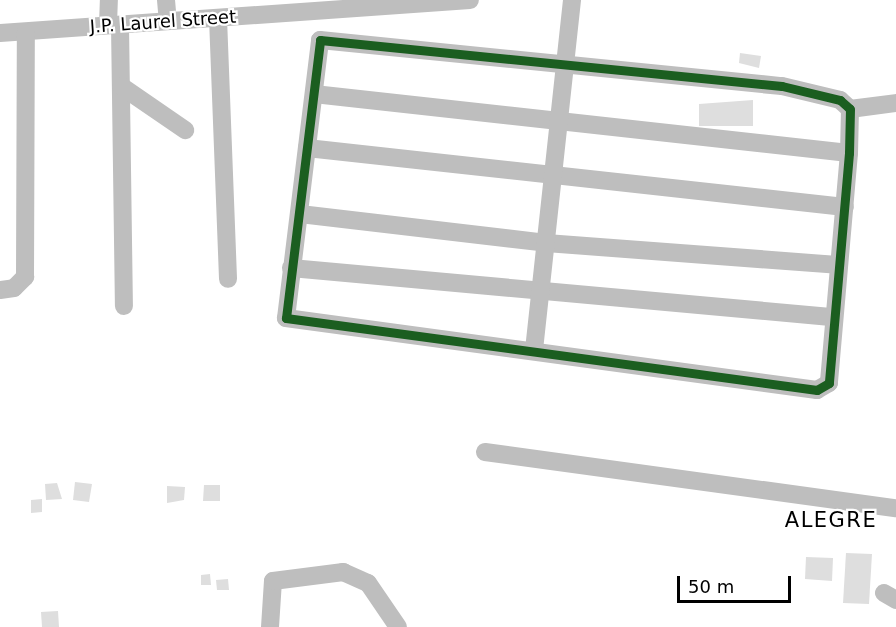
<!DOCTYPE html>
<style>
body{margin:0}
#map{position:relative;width:896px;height:627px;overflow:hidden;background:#fff;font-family:"DejaVu Sans",sans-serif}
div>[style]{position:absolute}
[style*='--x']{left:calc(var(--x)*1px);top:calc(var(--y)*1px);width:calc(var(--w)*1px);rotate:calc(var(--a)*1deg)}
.building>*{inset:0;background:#dedede}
.minor>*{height:18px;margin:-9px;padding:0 9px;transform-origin:9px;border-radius:9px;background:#bebebe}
.cycleway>*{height:9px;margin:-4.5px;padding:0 4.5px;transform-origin:4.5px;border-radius:4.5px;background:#1b5e20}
span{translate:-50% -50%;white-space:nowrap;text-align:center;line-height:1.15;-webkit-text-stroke:4.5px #fff;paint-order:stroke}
.street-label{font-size:18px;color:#000}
.quarter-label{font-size:21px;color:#000;letter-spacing:1.5px}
.scale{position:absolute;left:677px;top:576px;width:114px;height:27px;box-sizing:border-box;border:3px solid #000;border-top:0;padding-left:8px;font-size:18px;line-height:21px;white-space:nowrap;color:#000;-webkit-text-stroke:4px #fff;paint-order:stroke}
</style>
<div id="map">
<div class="building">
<div style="clip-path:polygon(740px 53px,761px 56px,759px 68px,739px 63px)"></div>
<div style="clip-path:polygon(753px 100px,753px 126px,699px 126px,699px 104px)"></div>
<div style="clip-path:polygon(75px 482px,92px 484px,89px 502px,73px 500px)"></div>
<div style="clip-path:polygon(57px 483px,62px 499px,46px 500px,45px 484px)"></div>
<div style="clip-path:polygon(204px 485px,220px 485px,220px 501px,203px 501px)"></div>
<div style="clip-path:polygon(167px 486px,185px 487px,184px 500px,167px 503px)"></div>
<div style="clip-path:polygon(42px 499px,42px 512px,31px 513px,31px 500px)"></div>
<div style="clip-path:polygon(846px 553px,872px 554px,869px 604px,843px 603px)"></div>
<div style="clip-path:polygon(806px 557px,833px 558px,832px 581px,805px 579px)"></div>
<div style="clip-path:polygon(210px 574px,211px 585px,201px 585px,201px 575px)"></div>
<div style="clip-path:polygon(228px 579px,229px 590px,217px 590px,216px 580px)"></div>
<div style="clip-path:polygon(58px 611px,59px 627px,42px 627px,41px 612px)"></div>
</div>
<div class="minor">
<div style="--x:166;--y:0;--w:21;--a:85"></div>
<div style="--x:218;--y:18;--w:261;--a:87.8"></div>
<div style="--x:108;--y:25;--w:25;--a:-88"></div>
<div style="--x:120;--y:25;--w:281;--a:89.2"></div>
<div style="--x:0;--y:33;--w:471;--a:-4"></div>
<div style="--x:320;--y:40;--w:464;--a:5.7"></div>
<div style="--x:782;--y:86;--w:60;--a:13.6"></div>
<div style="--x:840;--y:100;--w:13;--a:42"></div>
<div style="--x:850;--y:109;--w:44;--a:91.3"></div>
<div style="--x:849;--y:153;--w:231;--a:95"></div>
<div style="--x:829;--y:383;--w:14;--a:150"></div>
<div style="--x:817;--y:390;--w:536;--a:-172.28"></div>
<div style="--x:286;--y:318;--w:280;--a:-83"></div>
<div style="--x:121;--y:86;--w:78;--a:34.5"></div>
<div style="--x:314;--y:94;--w:538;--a:6.29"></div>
<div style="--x:850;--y:109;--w:46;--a:-7.4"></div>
<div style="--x:307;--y:148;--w:541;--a:6.26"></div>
<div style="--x:300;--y:214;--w:248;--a:6.7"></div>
<div style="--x:546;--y:243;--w:292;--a:4.3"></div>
<div style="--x:291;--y:268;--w:542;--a:5.18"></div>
<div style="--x:0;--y:290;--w:14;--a:-8"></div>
<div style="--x:14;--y:288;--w:16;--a:-45"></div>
<div style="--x:25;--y:277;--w:245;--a:-89.8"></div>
<div style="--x:534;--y:350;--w:352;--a:-83.8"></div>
<div style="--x:485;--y:452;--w:415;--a:7.8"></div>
<div style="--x:884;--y:593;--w:14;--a:30"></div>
<div style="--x:270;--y:627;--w:46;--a:-86.3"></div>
<div style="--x:273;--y:581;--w:71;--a:-7.3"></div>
<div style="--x:343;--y:572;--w:27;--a:24"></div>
<div style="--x:368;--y:583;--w:53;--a:55.7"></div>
</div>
<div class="cycleway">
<div style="--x:320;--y:40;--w:464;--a:5.7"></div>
<div style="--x:782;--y:86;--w:60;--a:13.6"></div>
<div style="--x:840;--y:100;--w:13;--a:42"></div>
<div style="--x:850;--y:109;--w:44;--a:91.3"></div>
<div style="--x:849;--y:153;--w:231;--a:95"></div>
<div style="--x:829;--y:383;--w:14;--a:150"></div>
<div style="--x:817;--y:390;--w:536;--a:-172.28"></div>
<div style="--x:286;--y:318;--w:280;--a:-83"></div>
</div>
<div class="street-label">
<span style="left:163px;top:22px;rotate:-4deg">J.P. Laurel Street</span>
</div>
<div class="quarter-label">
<span style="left:831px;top:520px">ALEGRE</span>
</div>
<div class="scale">50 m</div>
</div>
